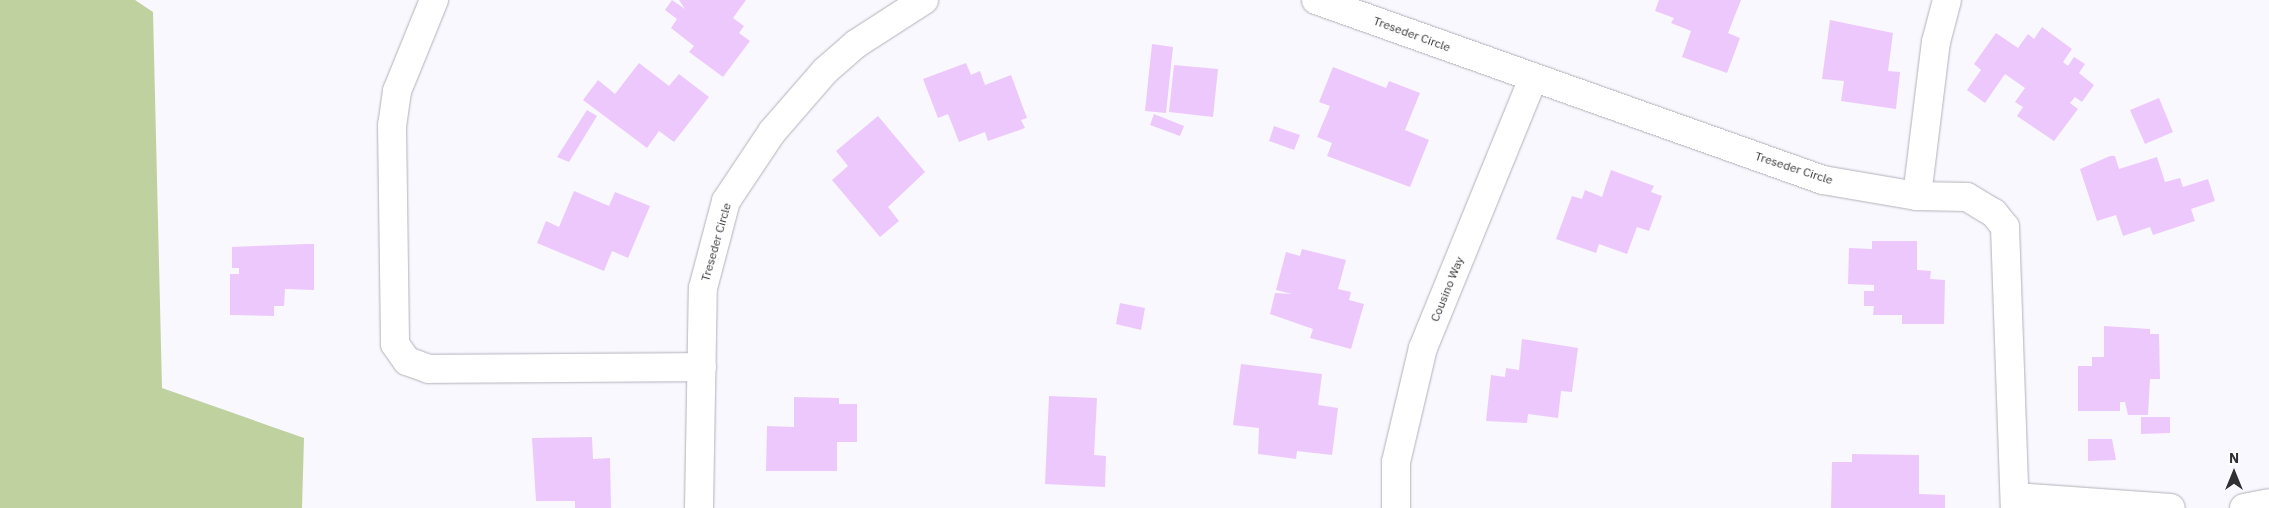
<!DOCTYPE html>
<style>
body{margin:0}
#map{position:relative;width:2269px;height:508px;overflow:hidden;background:#f9f8ff;font-family:"IBM Plex Sans",sans-serif}
div>[style]{position:absolute}
[style*='--x']{left:calc(var(--x)*1px);top:calc(var(--y)*1px);width:calc(var(--w)*1px);rotate:calc(var(--a)*1deg)}
.green>*{inset:0;background:#bed19f}
.building>*{inset:0;background:#edc8fc}
.roads{filter:drop-shadow(0 0 1px #b3b1b8) drop-shadow(0 0 1px #b3b1b8)}
.minor>*{height:28px;margin:-14px;padding:0 14px;transform-origin:14px;border-radius:14px;background:#fff}
span{translate:-50% -50%;white-space:nowrap;text-align:center;line-height:1.15;-webkit-text-stroke:5px #fff;paint-order:stroke}
.street-label{font-size:12px;color:#303032}
.north{position:absolute;left:2209px;top:448px;width:50px;height:50px;-webkit-text-stroke:4px #fff;paint-order:stroke;rotate:0deg;font-size:14px;font-weight:700;line-height:20px;text-align:center;color:#303032}
.north::after{content:'';display:block;margin:auto;width:18px;height:22px;background:#303032;clip-path:polygon(50% 0,100% 100%,50% 72%,0 100%)}
</style>
<div id="map">
<div class="green">
<div style="clip-path:polygon(0 0,135px 0,153px 12px,162px 388px,304px 438px,302px 508px,0 508px)"></div>
</div>
<div class="building">
<div style="clip-path:polygon(672px 0,685px 9px,679px 0,746px 0,733px 18px,744px 26px,739px 33px,750px 41px,723px 77px,689px 52px,694px 46px,671px 28px,677px 19px,665px 10px)"></div>
<div style="clip-path:polygon(1659px 0,1741px 0,1728px 33px,1740px 38px,1727px 73px,1682px 57px,1691px 31px,1671px 23px,1674px 18px,1655px 11px)"></div>
<div style="clip-path:polygon(1830px 20px,1893px 33px,1888px 71px,1900px 72px,1896px 109px,1841px 101px,1844px 81px,1822px 79px)"></div>
<div style="clip-path:polygon(2042px 27px,2072px 49px,2063px 62px,2068px 66px,2074px 57px,2085px 64px,2079px 73px,2094px 85px,2082px 102px,2075px 97px,2070px 103px,2078px 109px,2054px 141px,2017px 116px,2023px 107px,2015px 102px,2025px 88px,2005px 74px,1985px 103px,1967px 90px,1981px 70px,1974px 64px,1996px 33px,2018px 48px,2028px 34px,2034px 39px)"></div>
<div style="clip-path:polygon(1152px 44px,1173px 47px,1166px 113px,1145px 111px)"></div>
<div style="clip-path:polygon(639px 63px,669px 86px,679px 74px,709px 97px,674px 142px,659px 131px,647px 148px,583px 100px,598px 80px,615px 94px)"></div>
<div style="clip-path:polygon(966px 63px,971px 75px,980px 71px,985px 85px,1011px 75px,1027px 118px,1021px 120px,1025px 128px,988px 141px,985px 132px,959px 142px,948px 114px,938px 118px,923px 79px)"></div>
<div style="clip-path:polygon(1174px 65px,1218px 69px,1213px 117px,1169px 112px)"></div>
<div style="clip-path:polygon(1333px 67px,1386px 88px,1389px 81px,1420px 93px,1405px 130px,1429px 140px,1410px 187px,1327px 156px,1332px 143px,1317px 137px,1330px 106px,1319px 102px)"></div>
<div style="clip-path:polygon(2159px 98px,2173px 132px,2145px 144px,2130px 110px)"></div>
<div style="clip-path:polygon(587px 110px,597px 116px,569px 162px,557px 157px)"></div>
<div style="clip-path:polygon(1154px 114px,1184px 126px,1180px 136px,1150px 125px)"></div>
<div style="clip-path:polygon(878px 116px,925px 172px,888px 207px,899px 221px,880px 237px,832px 180px,848px 166px,836px 151px)"></div>
<div style="clip-path:polygon(1274px 126px,1300px 135px,1294px 150px,1269px 141px)"></div>
<div style="clip-path:polygon(2110px 156px,2115px 156px,2119px 169px,2157px 157px,2165px 182px,2180px 178px,2183px 187px,2208px 179px,2215px 201px,2191px 209px,2195px 221px,2153px 235px,2150px 227px,2123px 236px,2116px 215px,2097px 221px,2080px 169px)"></div>
<div style="clip-path:polygon(1611px 170px,1654px 186px,1651px 192px,1662px 196px,1649px 231px,1637px 227px,1627px 254px,1599px 244px,1596px 253px,1556px 239px,1572px 196px,1582px 199px,1585px 190px,1602px 197px)"></div>
<div style="clip-path:polygon(574px 191px,609px 206px,615px 192px,650px 206px,628px 258px,612px 251px,604px 271px,537px 243px,546px 221px,559px 227px)"></div>
<div style="clip-path:polygon(1872px 241px,1917px 241px,1917px 270px,1931px 271px,1930px 279px,1945px 280px,1944px 324px,1902px 324px,1902px 315px,1873px 315px,1874px 306px,1864px 306px,1864px 291px,1874px 291px,1874px 285px,1848px 284px,1849px 248px,1872px 249px)"></div>
<div style="clip-path:polygon(307px 244px,314px 244px,314px 290px,285px 289px,284px 306px,274px 306px,274px 316px,230px 315px,230px 274px,239px 274px,239px 268px,232px 268px,232px 247px)"></div>
<div style="clip-path:polygon(1302px 249px,1346px 260px,1338px 289px,1351px 292px,1349px 300px,1364px 304px,1351px 349px,1310px 338px,1313px 329px,1270px 314px,1275px 293px,1292px 294px,1276px 290px,1286px 252px,1300px 256px)"></div>
<div style="clip-path:polygon(1120px 303px,1145px 308px,1141px 330px,1116px 324px)"></div>
<div style="clip-path:polygon(2104px 326px,2150px 329px,2150px 334px,2159px 334px,2160px 379px,2150px 379px,2148px 415px,2128px 415px,2125px 402px,2120px 402px,2120px 411px,2078px 411px,2078px 366px,2092px 366px,2092px 357px,2104px 357px)"></div>
<div style="clip-path:polygon(1522px 339px,1578px 348px,1572px 392px,1561px 391px,1558px 418px,1528px 414px,1527px 423px,1486px 421px,1491px 375px,1505px 377px,1506px 368px,1519px 370px)"></div>
<div style="clip-path:polygon(1241px 364px,1322px 374px,1318px 405px,1338px 408px,1332px 455px,1297px 451px,1296px 459px,1258px 454px,1259px 428px,1233px 425px)"></div>
<div style="clip-path:polygon(1049px 396px,1097px 398px,1094px 455px,1106px 456px,1105px 487px,1045px 484px)"></div>
<div style="clip-path:polygon(794px 397px,839px 398px,839px 404px,857px 404px,857px 442px,837px 442px,837px 471px,766px 471px,767px 426px,794px 427px)"></div>
<div style="clip-path:polygon(2141px 417px,2170px 417px,2170px 433px,2141px 434px)"></div>
<div style="clip-path:polygon(592px 437px,593px 459px,610px 458px,611px 508px,575px 508px,575px 501px,536px 501px,532px 438px)"></div>
<div style="clip-path:polygon(2088px 439px,2112px 439px,2116px 460px,2088px 461px)"></div>
<div style="clip-path:polygon(1852px 454px,1919px 455px,1919px 494px,1945px 495px,1945px 508px,1831px 508px,1832px 462px,1852px 462px)"></div>
</div>
<div class="roads">
<div class="minor">
<div style="--x:434;--y:0;--w:98;--a:112.1"></div>
<div style="--x:397;--y:91;--w:34;--a:98"></div>
<div style="--x:392;--y:125;--w:219;--a:89.2"></div>
<div style="--x:395;--y:344;--w:21;--a:55"></div>
<div style="--x:407;--y:361;--w:23;--a:20"></div>
<div style="--x:429;--y:369;--w:273;--a:-0.4"></div>
<div style="--x:1316;--y:0;--w:538;--a:19.55"></div>
<div style="--x:1823;--y:180;--w:95;--a:9.7"></div>
<div style="--x:1917;--y:196;--w:50;--a:1.1"></div>
<div style="--x:1967;--y:197;--w:31;--a:31"></div>
<div style="--x:1994;--y:213;--w:18;--a:52"></div>
<div style="--x:2005;--y:227;--w:281;--a:88"></div>
<div style="--x:1917;--y:196;--w:155;--a:-83"></div>
<div style="--x:1936;--y:42;--w:43;--a:-75.3"></div>
<div style="--x:2015;--y:497;--w:156;--a:4"></div>
<div style="--x:699;--y:508;--w:220;--a:-89"></div>
<div style="--x:703;--y:288;--w:90;--a:-75.2"></div>
<div style="--x:726;--y:201;--w:83;--a:-56.3"></div>
<div style="--x:772;--y:132;--w:81;--a:-49"></div>
<div style="--x:825;--y:71;--w:41;--a:-41.1"></div>
<div style="--x:856;--y:44;--w:81;--a:-32.9"></div>
<div style="--x:1396;--y:508;--w:46;--a:-90"></div>
<div style="--x:1396;--y:462;--w:117;--a:-76.7"></div>
<div style="--x:1423;--y:348;--w:292;--a:-67.8"></div>
<div style="--x:2244;--y:508;--w:25;--a:-11"></div>
</div>
</div>
<div class="street-label">
<span style="left:1412px;top:34px;rotate:20deg">Treseder Circle</span>
<span style="left:1794px;top:168px;rotate:18deg">Treseder Circle</span>
<span style="left:716px;top:242px;rotate:-74deg">Treseder Circle</span>
<span style="left:1447px;top:289px;rotate:-68deg">Cousino Way</span>
</div>
<div class="north">N</div>
</div>
